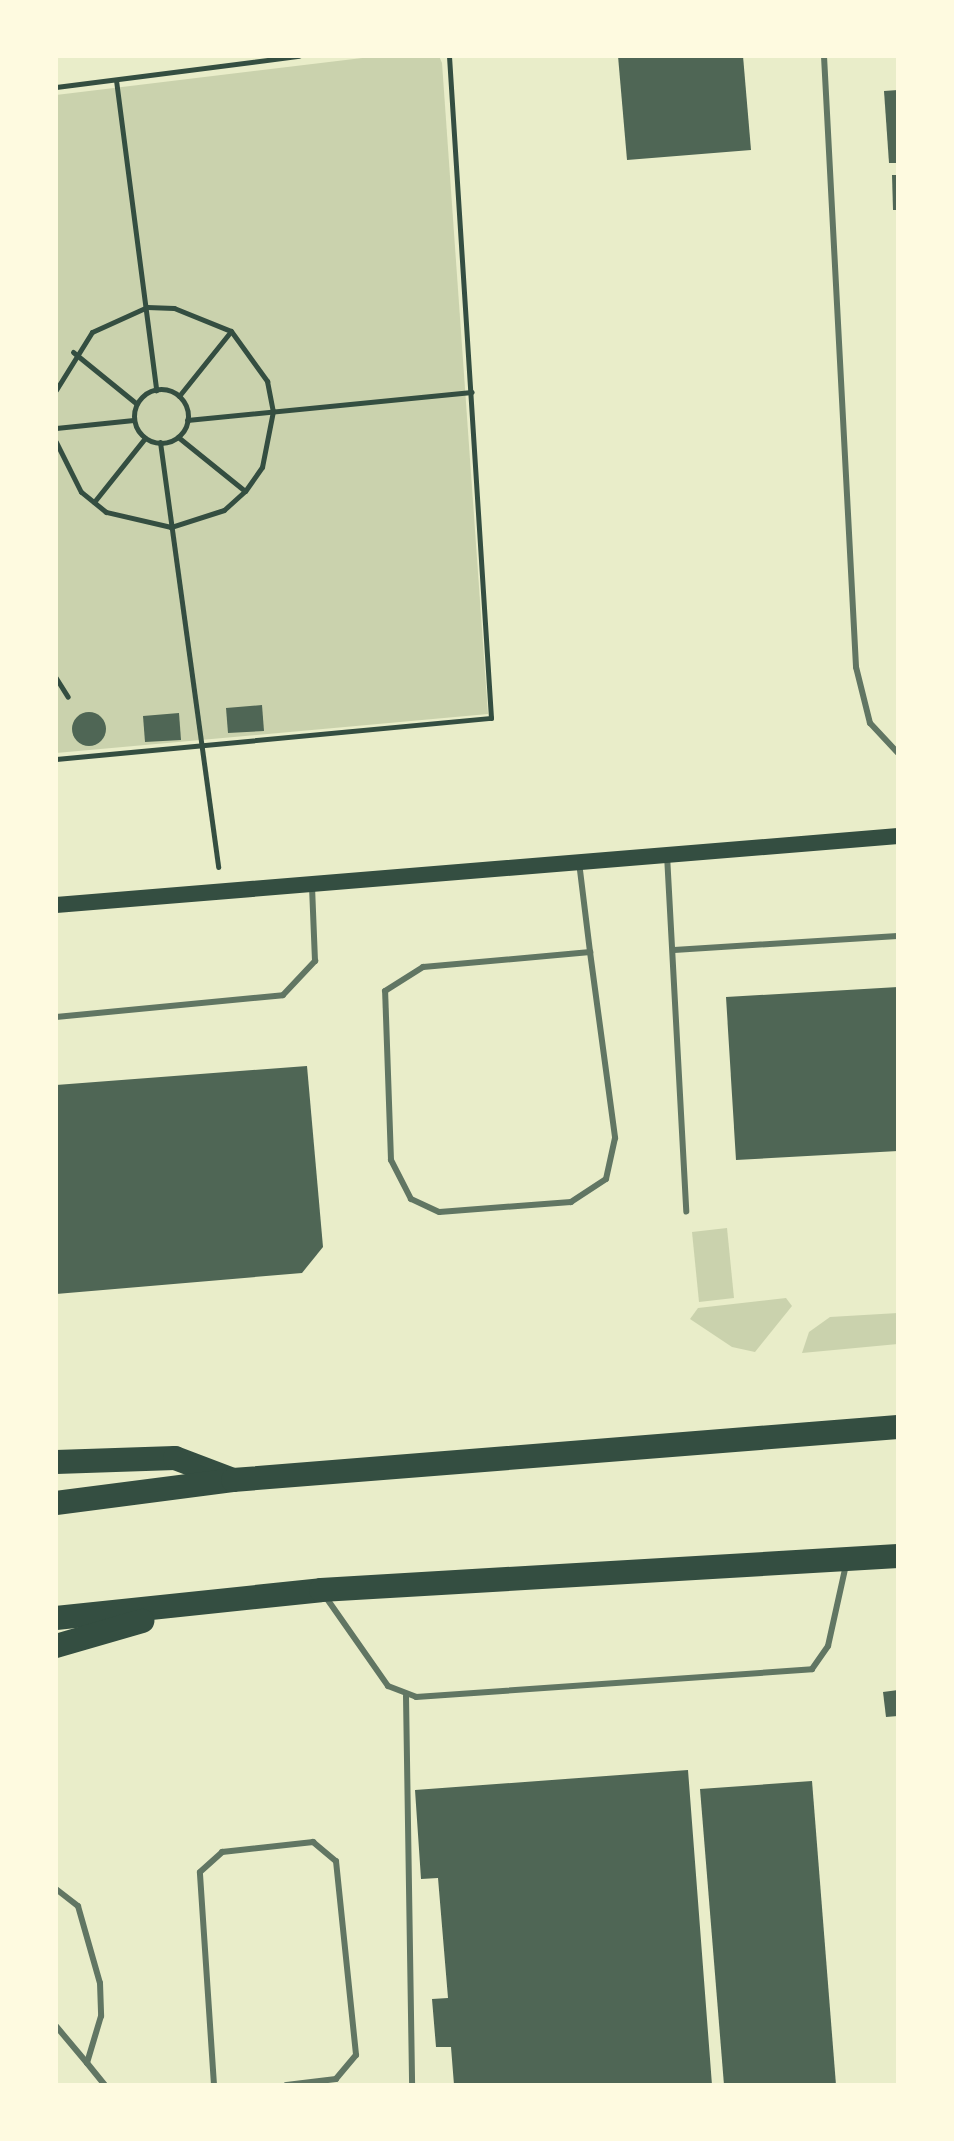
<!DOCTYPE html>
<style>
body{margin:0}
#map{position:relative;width:954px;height:2141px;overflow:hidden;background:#e9edc9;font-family:"DejaVu Sans",sans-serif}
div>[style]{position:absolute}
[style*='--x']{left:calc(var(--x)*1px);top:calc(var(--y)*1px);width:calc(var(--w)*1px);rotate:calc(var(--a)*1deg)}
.green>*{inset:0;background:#cad2ad}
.building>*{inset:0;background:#4f6655}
.round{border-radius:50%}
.path>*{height:5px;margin:-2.5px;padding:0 2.5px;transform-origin:2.5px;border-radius:2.5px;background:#344e41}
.path>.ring{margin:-2.5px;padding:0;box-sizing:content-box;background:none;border:5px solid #344e41;border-radius:50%}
.service>*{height:6px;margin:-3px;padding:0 3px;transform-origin:3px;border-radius:3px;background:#617663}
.secondary>*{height:16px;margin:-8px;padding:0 8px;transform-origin:8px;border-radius:8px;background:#344e41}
.motorway>*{height:24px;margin:-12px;padding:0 12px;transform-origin:12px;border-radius:12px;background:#344e41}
span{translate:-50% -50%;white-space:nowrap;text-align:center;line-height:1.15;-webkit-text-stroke:8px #fefae0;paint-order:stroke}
.frame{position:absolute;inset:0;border:58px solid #fefae0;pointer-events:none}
</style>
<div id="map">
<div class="green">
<div style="clip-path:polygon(379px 56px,439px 56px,442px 63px,488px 714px,56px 753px,56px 95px)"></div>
<div style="clip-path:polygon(727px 1228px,734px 1298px,699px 1302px,692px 1232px)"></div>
<div style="clip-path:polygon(786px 1298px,792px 1306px,755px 1352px,732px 1347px,690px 1319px,698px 1308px)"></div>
<div style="clip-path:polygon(898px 1313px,898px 1344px,802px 1353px,809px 1332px,830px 1317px)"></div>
</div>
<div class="building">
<div style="clip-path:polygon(618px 56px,743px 56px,751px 150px,627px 160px)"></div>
<div style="clip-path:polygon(898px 90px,898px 163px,889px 163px,884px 91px)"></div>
<div style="clip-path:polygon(892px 175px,898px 175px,898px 210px,893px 210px)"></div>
<div style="clip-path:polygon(262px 705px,264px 731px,228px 733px,226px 708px)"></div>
<div class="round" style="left:72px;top:712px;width:34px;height:34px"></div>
<div style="clip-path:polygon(179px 713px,181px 740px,145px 742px,143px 716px)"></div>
<div style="clip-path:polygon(898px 987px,898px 1151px,736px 1160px,726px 997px)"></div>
<div style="clip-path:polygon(307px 1066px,323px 1247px,302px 1273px,56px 1294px,56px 1085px)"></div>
<div style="clip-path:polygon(898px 1690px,898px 1716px,886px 1717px,883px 1692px)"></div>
<div style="clip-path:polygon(688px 1770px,712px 2085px,454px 2085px,451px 2047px,436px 2047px,432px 1999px,448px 1998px,438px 1878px,421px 1879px,415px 1790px)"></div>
<div style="clip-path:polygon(812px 1781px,836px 2085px,724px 2085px,700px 1789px)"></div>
</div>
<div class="path">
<div style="--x:116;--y:80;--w:313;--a:82.6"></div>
<div style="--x:56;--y:87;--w:245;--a:-7.3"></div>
<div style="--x:73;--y:352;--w:82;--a:39.1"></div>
<div class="ring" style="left:134px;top:389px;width:49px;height:49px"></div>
<div style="--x:56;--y:390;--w:68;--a:-58.2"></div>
<div style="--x:92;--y:332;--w:60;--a:-24.4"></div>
<div style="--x:147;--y:307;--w:27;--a:2"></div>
<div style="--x:174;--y:308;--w:61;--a:22"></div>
<div style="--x:231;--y:331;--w:62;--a:54.2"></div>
<div style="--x:267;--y:381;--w:31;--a:79"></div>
<div style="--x:273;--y:411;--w:57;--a:101.1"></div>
<div style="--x:262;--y:467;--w:29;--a:125"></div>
<div style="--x:245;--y:491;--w:28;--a:138"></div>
<div style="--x:224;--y:510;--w:56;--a:162.2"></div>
<div style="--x:171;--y:527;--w:67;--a:-167"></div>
<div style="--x:106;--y:512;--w:32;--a:-141"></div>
<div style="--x:81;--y:492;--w:56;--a:-116.6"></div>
<div style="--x:179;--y:396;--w:83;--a:-51.3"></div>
<div style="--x:187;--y:420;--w:286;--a:-5.6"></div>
<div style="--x:56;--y:428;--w:78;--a:-5.9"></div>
<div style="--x:178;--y:437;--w:86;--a:38.9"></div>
<div style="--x:160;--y:442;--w:429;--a:82.2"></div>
<div style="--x:94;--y:502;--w:82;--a:-51.4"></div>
<div style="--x:56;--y:678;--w:22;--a:58"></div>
<div style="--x:56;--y:759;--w:437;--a:-5.4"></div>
<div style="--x:491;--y:718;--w:663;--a:-93.63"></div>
</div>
<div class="service">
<div style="--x:824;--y:56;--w:612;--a:87"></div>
<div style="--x:856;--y:667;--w:58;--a:76"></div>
<div style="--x:870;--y:723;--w:41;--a:47"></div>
<div style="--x:667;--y:855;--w:357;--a:86.9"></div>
<div style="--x:579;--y:862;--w:91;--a:83"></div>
<div style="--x:674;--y:950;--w:224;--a:-3.6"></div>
<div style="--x:590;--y:952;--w:188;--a:82.3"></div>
<div style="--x:615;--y:1138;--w:42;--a:102.4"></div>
<div style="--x:606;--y:1179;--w:42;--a:146.7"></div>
<div style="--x:571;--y:1202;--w:132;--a:175.7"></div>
<div style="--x:439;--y:1212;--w:31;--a:-155"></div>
<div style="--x:411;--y:1199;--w:44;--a:-117.1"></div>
<div style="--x:391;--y:1160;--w:169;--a:-92"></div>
<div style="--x:385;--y:991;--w:45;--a:-32.3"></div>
<div style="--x:423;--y:967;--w:168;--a:-5.1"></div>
<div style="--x:56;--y:1017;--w:228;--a:-5.5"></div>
<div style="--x:283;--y:995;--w:47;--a:-46.7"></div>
<div style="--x:315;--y:961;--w:76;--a:-92.3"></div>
<div style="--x:325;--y:1596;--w:110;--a:55"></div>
<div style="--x:388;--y:1686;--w:30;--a:21"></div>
<div style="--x:416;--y:1697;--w:397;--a:-4"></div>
<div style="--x:812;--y:1669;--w:28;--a:-55"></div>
<div style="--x:828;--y:1646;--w:83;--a:-77.5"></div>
<div style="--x:406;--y:1696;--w:389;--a:89.1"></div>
<div style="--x:56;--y:1889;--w:28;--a:38"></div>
<div style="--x:78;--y:1906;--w:80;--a:74.1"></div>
<div style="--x:100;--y:1983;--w:33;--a:88"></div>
<div style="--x:101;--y:2016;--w:49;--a:106.6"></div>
<div style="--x:87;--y:2063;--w:48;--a:-130"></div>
<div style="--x:87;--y:2063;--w:28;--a:51"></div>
<div style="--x:214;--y:2085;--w:213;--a:-93.8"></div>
<div style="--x:200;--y:1872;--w:30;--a:-42"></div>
<div style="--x:222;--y:1852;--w:92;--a:-6.3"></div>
<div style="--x:313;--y:1842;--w:30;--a:40"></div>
<div style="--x:336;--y:1861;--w:195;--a:84.1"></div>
<div style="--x:356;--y:2055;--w:31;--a:130"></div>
<div style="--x:336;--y:2079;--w:50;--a:173.2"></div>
</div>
<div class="secondary">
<div style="--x:56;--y:905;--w:845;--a:-4.68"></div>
</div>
<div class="motorway">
<div style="--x:56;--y:1462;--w:119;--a:-1.9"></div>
<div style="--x:175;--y:1458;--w:62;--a:20.8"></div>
<div style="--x:56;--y:1503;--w:178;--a:-7.4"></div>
<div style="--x:233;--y:1480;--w:667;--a:-4.56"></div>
<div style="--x:56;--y:1618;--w:266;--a:-6"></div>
<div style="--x:321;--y:1590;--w:578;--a:-3.37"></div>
<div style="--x:56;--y:1646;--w:90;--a:-16.2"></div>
</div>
<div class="frame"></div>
</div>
